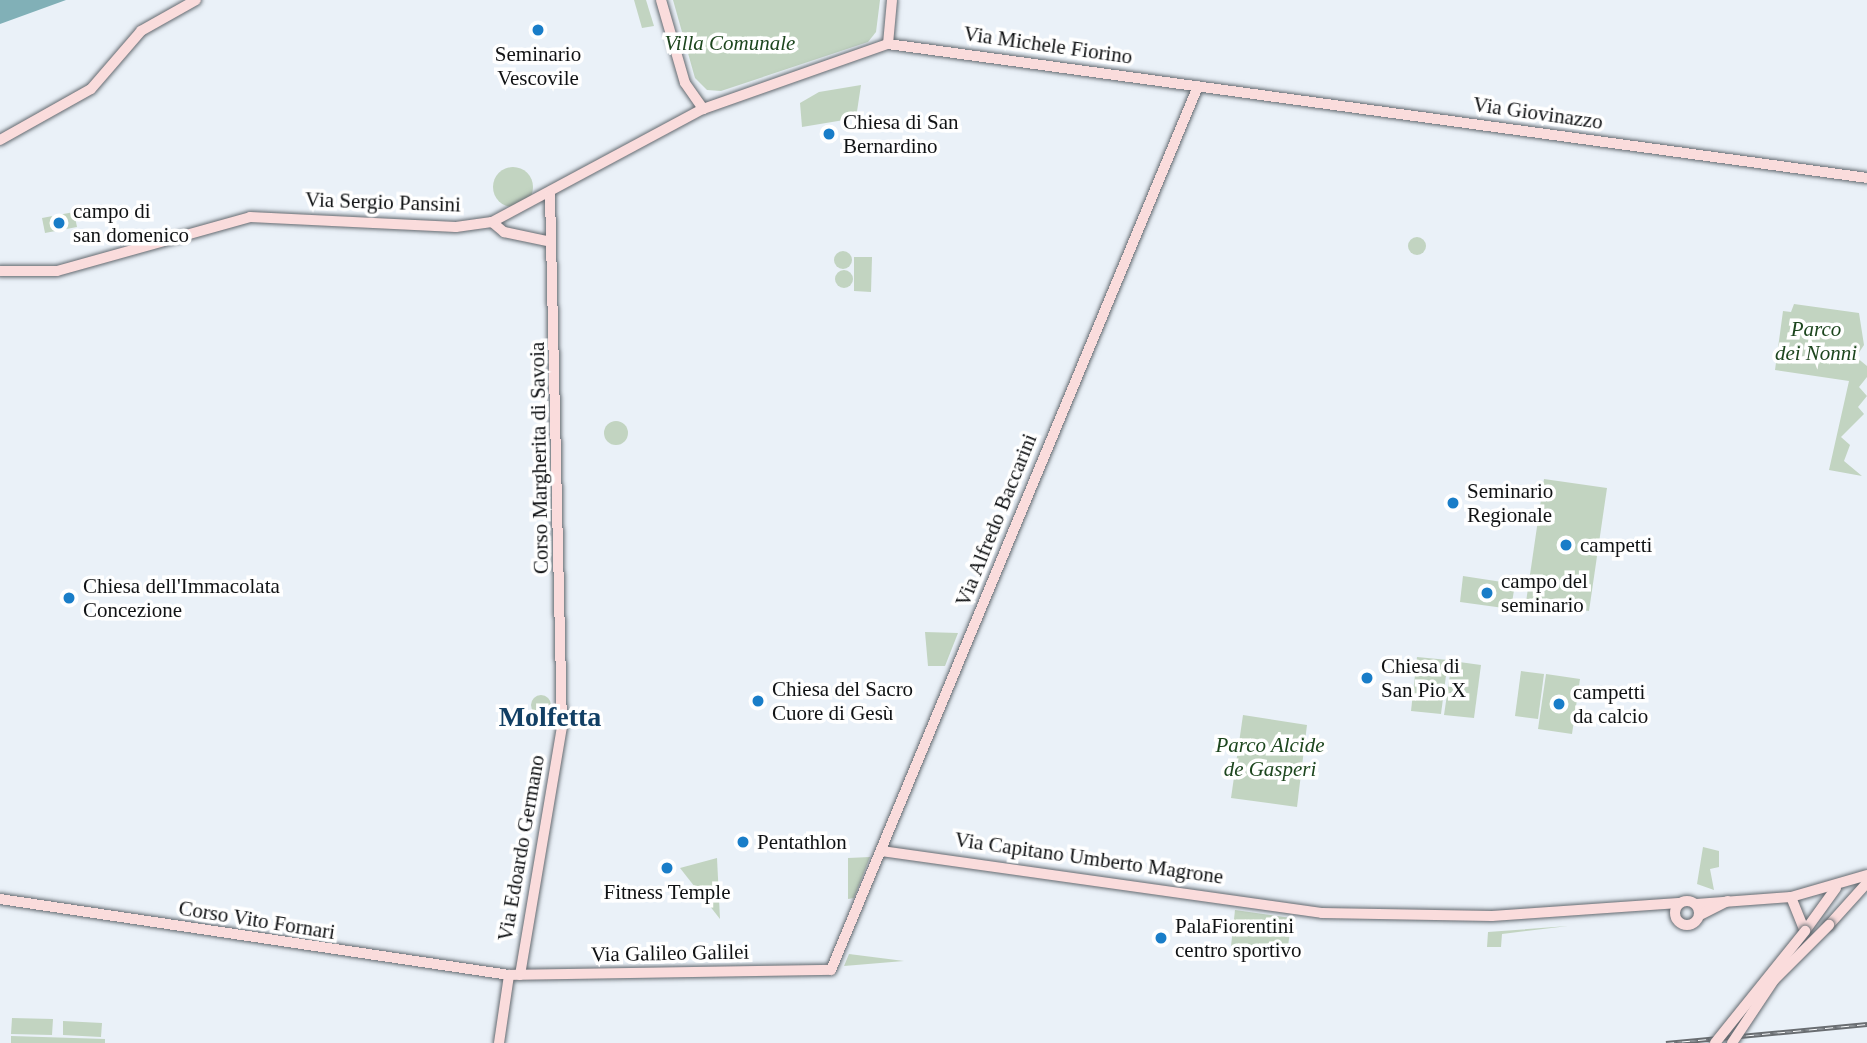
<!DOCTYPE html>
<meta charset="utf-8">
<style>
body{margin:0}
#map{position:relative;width:1867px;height:1043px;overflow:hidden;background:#eaf1f8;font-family:Georgia,serif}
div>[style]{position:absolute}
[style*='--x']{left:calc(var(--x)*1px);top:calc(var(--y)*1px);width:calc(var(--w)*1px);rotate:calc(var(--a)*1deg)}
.green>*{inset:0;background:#c2d4c1}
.round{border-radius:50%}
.water>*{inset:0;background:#81b0b7}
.roads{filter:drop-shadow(0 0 2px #646a70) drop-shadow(0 0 2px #646a70)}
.secondary>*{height:10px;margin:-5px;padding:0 5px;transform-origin:5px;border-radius:5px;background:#fadcdc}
.secondary>.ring{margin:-5px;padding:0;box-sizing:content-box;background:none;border:10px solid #fadcdc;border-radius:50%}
.rail>*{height:5px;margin-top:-2.5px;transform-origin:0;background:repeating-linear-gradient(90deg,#fff 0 8px,#696d71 0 16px);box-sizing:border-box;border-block:2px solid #696d71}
.bridges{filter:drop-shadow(0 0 2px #646a70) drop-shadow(0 0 2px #646a70)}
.secondary-bridge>*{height:10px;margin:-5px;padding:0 5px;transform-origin:5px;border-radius:5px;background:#fadcdc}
.dots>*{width:19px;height:19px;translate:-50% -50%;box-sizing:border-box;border:4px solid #fff;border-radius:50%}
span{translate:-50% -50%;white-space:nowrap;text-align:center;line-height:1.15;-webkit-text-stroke:7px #fff;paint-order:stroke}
.park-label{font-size:21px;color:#1d461e;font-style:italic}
.street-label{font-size:21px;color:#101214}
.poi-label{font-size:21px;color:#101214}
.left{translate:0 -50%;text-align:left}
.district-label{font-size:28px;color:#123f64;font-weight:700}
</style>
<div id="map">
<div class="green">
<div style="clip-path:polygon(634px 0,646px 0,654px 26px,642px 28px)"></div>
<div style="clip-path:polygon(673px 0,880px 0,876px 32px,868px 42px,721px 91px,707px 90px,695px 78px)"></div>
<div style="clip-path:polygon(861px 85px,856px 118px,802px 127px,800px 103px,819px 92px)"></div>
<div class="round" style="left:493px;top:167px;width:40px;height:40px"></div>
<div style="clip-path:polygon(74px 212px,77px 227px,45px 233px,42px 218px)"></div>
<div class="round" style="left:1408px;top:237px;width:18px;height:18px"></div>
<div class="round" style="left:834px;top:251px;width:18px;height:18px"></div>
<div style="clip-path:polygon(854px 257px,872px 257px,871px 292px,854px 291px)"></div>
<div class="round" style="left:835px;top:270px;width:18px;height:18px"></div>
<div style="clip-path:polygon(1794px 304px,1859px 313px,1864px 345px,1856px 357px,1867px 366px,1867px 377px,1859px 387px,1867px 396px,1858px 407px,1864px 414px,1841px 437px,1850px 445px,1844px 461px,1862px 476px,1829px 470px,1849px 381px,1775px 370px,1783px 311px,1791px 312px)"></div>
<div class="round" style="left:604px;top:421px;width:24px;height:24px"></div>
<div style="clip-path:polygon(1544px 479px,1607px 488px,1589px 611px,1526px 602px)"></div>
<div style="clip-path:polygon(1463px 576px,1515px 584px,1511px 609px,1460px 602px)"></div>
<div style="clip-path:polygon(925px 632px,958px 633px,945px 666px,928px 666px)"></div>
<div style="clip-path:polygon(1417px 657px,1448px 660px,1441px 714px,1411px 711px)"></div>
<div style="clip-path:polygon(1452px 661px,1481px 665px,1474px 718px,1444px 715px)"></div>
<div style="clip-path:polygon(1521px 671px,1544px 674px,1538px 719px,1515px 716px)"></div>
<div style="clip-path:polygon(1546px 674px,1580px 679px,1572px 734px,1538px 729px)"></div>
<div class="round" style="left:531px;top:695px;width:20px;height:20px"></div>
<div style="clip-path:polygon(1243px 715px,1307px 725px,1297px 807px,1231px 798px)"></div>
<div style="clip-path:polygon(1703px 847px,1719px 851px,1719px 867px,1710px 869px,1714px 890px,1697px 884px)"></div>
<div style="clip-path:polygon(870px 857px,854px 898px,848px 899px,848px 858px)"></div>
<div style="clip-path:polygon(717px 858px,720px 919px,680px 868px)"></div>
<div style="clip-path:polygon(1235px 910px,1292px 918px,1287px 953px,1231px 946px)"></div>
<div style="clip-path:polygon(1568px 926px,1502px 934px,1501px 947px,1487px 947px,1488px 932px)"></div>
<div style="clip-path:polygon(849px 954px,904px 961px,844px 966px)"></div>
<div style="clip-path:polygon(12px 1018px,53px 1019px,52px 1035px,11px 1034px)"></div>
<div style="clip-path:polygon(63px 1021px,102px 1023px,101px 1037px,63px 1035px)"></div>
<div style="clip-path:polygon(11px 1036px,105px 1039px,105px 1043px,11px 1043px)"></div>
</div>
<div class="water">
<div style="clip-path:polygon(0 0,66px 0,0 24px)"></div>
</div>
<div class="roads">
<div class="secondary">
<div style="--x:661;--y:0;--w:86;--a:73.9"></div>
<div style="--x:685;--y:83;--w:32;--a:55"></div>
<div style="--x:888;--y:44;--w:988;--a:7.79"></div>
<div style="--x:0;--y:140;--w:104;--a:-29.3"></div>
<div style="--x:91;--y:89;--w:77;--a:-49.2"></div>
<div style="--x:141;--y:31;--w:63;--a:-29.4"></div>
<div style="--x:492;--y:222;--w:16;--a:40"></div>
<div style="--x:504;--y:232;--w:48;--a:12"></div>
<div style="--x:0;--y:271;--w:57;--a:0"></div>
<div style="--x:57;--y:271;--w:200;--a:-15.6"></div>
<div style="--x:250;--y:217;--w:206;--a:2.8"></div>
<div style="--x:456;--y:227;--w:36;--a:-8"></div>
<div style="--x:492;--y:222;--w:239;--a:-28.2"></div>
<div style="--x:703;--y:109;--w:196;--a:-19.4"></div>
<div style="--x:888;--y:44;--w:44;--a:-84.8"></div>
<div style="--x:881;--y:851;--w:445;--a:8"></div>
<div style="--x:1322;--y:913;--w:170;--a:1"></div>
<div style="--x:1492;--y:916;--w:187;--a:-4"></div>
<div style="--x:1791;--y:897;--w:37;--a:68"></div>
<div style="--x:0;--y:899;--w:515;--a:8.49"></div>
<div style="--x:509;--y:975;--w:322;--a:-0.9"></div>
<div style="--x:831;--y:970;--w:957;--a:-67.45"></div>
<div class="ring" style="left:1675px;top:901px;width:14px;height:14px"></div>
<div style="--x:1696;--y:904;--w:95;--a:-4.2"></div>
<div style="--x:1791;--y:897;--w:79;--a:-16.1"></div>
<div style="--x:1700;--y:915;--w:31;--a:-27"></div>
<div style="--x:1829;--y:925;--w:57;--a:-47.9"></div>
<div style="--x:1805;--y:931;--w:53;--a:-54.2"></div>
<div style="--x:520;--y:975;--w:252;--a:-80.4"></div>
<div style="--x:562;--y:727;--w:533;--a:-91.29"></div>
<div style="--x:499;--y:1043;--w:69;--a:-81.6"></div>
</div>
</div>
<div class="rail">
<div style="--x:1666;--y:1043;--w:202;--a:-5.4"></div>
</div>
<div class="bridges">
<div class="secondary-bridge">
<div style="--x:1715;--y:1043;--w:144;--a:-51.2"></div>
<div style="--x:1732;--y:1043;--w:76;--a:-56.3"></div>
<div style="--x:1774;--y:980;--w:78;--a:-45"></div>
</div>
</div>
<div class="dots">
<div style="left:538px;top:30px;background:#197dc8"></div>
<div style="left:829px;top:134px;background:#197dc8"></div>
<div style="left:59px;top:223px;background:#197dc8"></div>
<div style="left:1453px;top:503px;background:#197dc8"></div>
<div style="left:1566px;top:545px;background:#197dc8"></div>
<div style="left:1487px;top:593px;background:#197dc8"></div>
<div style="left:69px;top:598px;background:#197dc8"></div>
<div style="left:1367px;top:678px;background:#197dc8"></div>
<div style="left:758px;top:701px;background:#197dc8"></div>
<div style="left:1559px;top:704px;background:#197dc8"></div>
<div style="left:743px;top:842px;background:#197dc8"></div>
<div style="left:667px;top:868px;background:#197dc8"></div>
<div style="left:1161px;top:938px;background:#197dc8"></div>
</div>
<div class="park-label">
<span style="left:730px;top:43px">Villa Comunale</span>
<span style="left:1816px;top:341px">Parco<br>dei Nonni</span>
<span style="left:1270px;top:757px">Parco Alcide<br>de Gasperi</span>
</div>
<div class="street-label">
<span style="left:1048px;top:45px;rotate:8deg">Via Michele Fiorino</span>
<span style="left:1538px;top:113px;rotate:8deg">Via Giovinazzo</span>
<span style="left:383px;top:202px;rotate:2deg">Via Sergio Pansini</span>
<span style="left:539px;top:458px;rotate:-91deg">Corso Margherita di Savoia</span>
<span style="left:996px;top:520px;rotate:-68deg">Via Alfredo Baccarini</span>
<span style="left:521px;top:848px;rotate:-80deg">Via Edoardo Germano</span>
<span style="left:1089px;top:858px;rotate:8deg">Via Capitano Umberto Magrone</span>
<span style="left:257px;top:920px;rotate:9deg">Corso Vito Fornari</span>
<span style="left:670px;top:953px;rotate:-1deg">Via Galileo Galilei</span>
</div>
<div class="poi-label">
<span style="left:538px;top:66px">Seminario<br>Vescovile</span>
<span class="left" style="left:843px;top:134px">Chiesa di San<br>Bernardino</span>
<span class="left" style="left:73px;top:223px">campo di<br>san domenico</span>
<span class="left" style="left:1467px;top:503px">Seminario<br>Regionale</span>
<span class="left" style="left:1580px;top:545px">campetti</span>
<span class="left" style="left:1501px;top:593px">campo del<br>seminario</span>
<span class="left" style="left:83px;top:598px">Chiesa dell'Immacolata<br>Concezione</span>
<span class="left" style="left:1381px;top:678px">Chiesa di<br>San Pio X</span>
<span class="left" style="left:772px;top:701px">Chiesa del Sacro<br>Cuore di Gesù</span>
<span class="left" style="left:1573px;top:704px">campetti<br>da calcio</span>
<span class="left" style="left:757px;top:842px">Pentathlon</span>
<span style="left:667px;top:892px">Fitness Temple</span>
<span class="left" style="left:1175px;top:938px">PalaFiorentini<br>centro sportivo</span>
</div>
<div class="district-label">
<span style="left:550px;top:717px">Molfetta</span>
</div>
</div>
